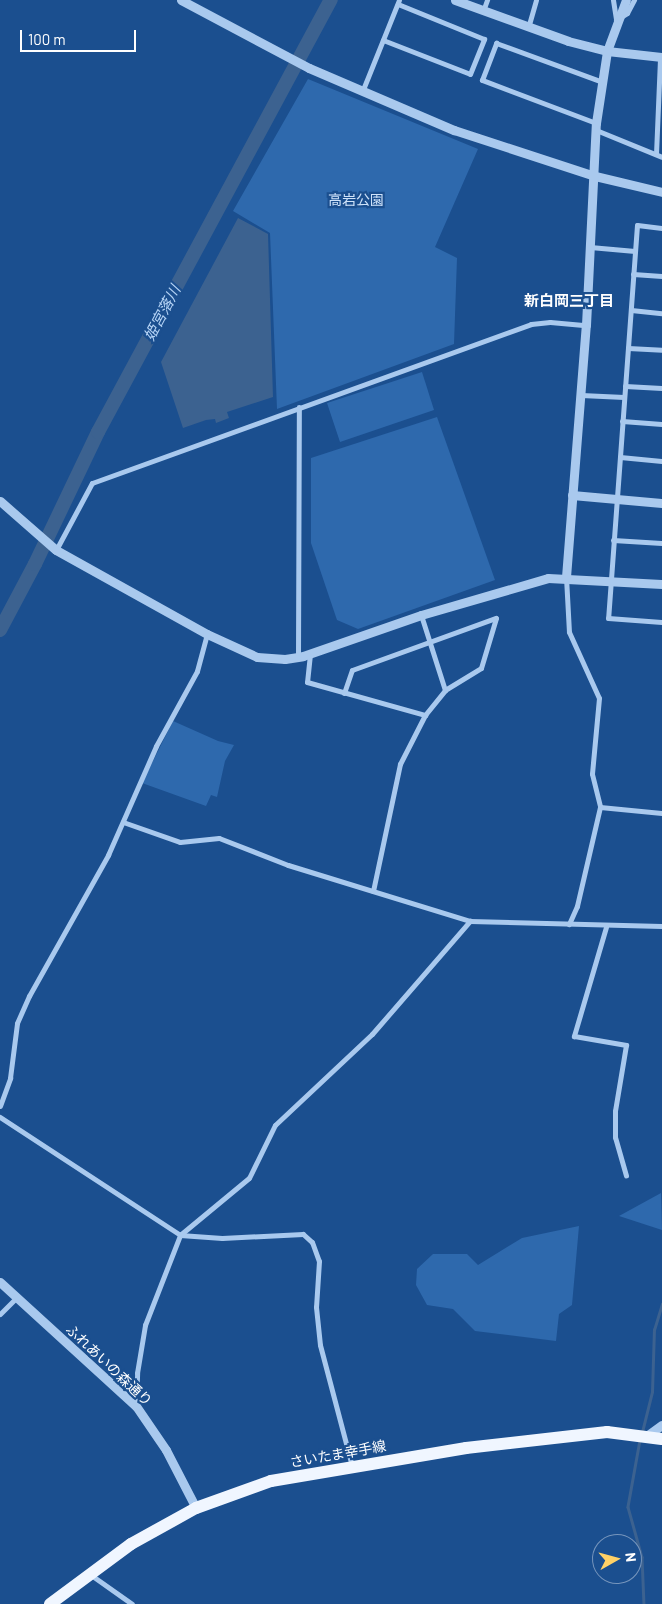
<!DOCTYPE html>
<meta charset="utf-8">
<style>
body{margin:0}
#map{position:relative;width:662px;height:1604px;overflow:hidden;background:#1b4f8f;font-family:Barlow,"Noto Sans JP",sans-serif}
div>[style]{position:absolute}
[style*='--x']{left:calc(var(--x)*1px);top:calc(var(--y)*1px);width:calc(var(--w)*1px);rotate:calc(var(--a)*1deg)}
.green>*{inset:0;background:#2e69ad}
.water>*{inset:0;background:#3c6290}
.stream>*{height:2.5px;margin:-1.25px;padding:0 1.25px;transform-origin:1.25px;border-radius:1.25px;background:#3c6290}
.river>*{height:14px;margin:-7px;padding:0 7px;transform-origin:7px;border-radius:7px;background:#3c6290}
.minor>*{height:5px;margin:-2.5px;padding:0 2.5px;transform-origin:2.5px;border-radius:2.5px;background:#a9c9ee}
.tertiary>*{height:9px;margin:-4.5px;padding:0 4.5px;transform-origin:4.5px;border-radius:4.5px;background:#a9c9ee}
.primary>*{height:12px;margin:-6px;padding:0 6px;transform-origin:6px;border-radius:6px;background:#f0f6ff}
span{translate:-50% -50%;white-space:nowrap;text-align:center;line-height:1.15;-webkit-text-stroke:4.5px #1b4f8f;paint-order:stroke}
.park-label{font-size:14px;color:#cfe3fa}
.street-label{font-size:14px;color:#fff}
.neighbourhood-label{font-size:15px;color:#fff;font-weight:700}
.water-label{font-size:15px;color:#b5d3f5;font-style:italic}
.north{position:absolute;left:592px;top:1534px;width:50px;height:50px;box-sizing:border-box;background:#1b4f8f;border:1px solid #7695bc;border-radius:50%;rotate:83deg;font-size:14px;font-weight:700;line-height:20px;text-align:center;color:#fff}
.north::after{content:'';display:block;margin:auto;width:18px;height:22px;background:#ffd166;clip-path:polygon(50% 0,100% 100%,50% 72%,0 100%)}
.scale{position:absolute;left:20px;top:30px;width:116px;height:22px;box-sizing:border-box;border:2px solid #fff;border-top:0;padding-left:6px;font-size:15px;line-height:18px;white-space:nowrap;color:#fff;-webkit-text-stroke:4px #1b4f8f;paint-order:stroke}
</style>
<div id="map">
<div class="green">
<div style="clip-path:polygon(308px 79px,478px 149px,435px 247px,457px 258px,454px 344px,277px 409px,270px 233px,233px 211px)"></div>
<div style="clip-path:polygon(422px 372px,434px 410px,340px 442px,327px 403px)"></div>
<div style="clip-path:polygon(437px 417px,495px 580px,358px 629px,337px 620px,311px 543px,311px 458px)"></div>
<div style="clip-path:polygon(173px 721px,218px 741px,234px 745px,225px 761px,217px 797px,211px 795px,206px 806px,142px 783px)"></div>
<div style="clip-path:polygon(661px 1193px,662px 1230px,619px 1216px)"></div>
<div style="clip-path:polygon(579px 1226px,572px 1305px,559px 1314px,556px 1341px,475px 1331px,453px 1309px,427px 1305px,416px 1285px,417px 1269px,433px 1254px,467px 1254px,478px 1265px,522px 1238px)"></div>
</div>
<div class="water">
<div style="clip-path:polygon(238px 218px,268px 234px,273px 397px,227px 412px,229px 418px,216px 423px,215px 419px,206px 420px,183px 428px,161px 362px)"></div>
</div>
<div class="stream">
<div style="--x:642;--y:1432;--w:41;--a:-76"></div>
<div style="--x:652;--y:1392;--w:62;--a:-88.2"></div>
<div style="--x:654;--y:1330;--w:27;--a:-73"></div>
<div style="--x:640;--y:1440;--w:68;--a:100.2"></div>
<div style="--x:628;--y:1507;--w:52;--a:74.4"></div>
<div style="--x:642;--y:1557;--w:47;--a:87.6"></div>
</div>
<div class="river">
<div style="--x:0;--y:630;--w:75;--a:-62.1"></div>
<div style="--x:35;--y:564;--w:146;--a:-64.5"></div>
<div style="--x:98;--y:432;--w:491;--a:-61.7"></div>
</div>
<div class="minor">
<div style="--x:613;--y:0;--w:20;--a:81"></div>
<div style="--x:616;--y:20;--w:13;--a:-32"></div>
<div style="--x:627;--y:13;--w:15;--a:-62"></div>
<div style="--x:483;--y:11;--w:12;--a:-70"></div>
<div style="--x:528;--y:28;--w:29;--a:-74"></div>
<div style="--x:383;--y:40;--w:93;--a:21.3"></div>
<div style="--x:470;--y:74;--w:38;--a:-68"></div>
<div style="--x:484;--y:39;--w:93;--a:-157.9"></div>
<div style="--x:362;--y:92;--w:99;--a:-68.1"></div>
<div style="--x:596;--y:123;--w:122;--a:-159.3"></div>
<div style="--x:482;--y:80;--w:40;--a:-69"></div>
<div style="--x:496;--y:43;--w:111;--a:20.1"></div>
<div style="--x:596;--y:130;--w:71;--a:22.2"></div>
<div style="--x:656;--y:154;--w:97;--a:-87.6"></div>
<div style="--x:662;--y:228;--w:25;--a:-173"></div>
<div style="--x:637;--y:225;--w:394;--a:94.2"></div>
<div style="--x:608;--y:618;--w:54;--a:4.2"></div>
<div style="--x:590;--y:247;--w:45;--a:5.1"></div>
<div style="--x:633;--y:274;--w:29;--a:4"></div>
<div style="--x:631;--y:310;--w:31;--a:6"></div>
<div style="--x:628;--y:348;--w:34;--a:3"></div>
<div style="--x:625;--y:386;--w:37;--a:3"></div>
<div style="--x:581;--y:395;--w:43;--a:2.7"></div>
<div style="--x:622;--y:421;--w:40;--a:4.3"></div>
<div style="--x:620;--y:457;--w:42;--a:5.4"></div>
<div style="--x:613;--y:540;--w:49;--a:3.5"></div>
<div style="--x:56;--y:550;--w:76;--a:-61.8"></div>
<div style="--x:92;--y:483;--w:467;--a:-19.9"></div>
<div style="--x:531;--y:324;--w:19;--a:-6"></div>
<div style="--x:550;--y:322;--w:36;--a:5"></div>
<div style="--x:566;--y:577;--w:55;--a:86.9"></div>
<div style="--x:569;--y:632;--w:72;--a:65.6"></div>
<div style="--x:599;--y:698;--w:76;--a:95.3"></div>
<div style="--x:592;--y:774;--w:34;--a:76"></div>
<div style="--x:600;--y:807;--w:102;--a:103.1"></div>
<div style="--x:577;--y:906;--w:20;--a:114"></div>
<div style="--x:421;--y:615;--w:79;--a:72.3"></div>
<div style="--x:310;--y:654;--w:28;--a:96"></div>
<div style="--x:307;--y:682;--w:123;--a:15.6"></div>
<div style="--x:298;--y:657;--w:250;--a:-89.8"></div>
<div style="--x:344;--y:693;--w:24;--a:-71"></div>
<div style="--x:352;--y:670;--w:153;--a:-19.9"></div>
<div style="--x:600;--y:807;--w:62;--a:5.5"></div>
<div style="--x:123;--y:822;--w:60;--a:19.3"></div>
<div style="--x:180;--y:842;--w:39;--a:-6"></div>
<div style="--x:219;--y:838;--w:74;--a:21.4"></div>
<div style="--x:288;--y:865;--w:190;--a:17.1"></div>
<div style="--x:470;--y:921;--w:192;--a:1.5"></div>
<div style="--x:373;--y:891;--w:130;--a:-78"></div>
<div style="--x:400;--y:764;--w:55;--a:-63"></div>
<div style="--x:425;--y:715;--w:32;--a:-51"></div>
<div style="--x:445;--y:690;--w:42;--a:-31.4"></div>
<div style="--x:481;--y:668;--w:52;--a:-73.3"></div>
<div style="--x:606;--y:927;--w:114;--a:106.4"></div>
<div style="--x:574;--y:1036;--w:53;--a:9.8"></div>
<div style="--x:626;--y:1045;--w:67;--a:99.5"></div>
<div style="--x:615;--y:1111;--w:26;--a:90"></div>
<div style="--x:615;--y:1137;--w:40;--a:74"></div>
<div style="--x:0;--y:1106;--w:30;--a:-70"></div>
<div style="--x:10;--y:1078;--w:55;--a:-82.7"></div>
<div style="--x:17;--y:1023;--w:30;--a:-66"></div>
<div style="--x:29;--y:996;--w:162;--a:-60.7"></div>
<div style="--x:108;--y:855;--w:119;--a:-66.2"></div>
<div style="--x:156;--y:746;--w:85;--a:-61.3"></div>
<div style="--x:197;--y:671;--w:38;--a:-75"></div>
<div style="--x:0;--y:1117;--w:215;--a:33.2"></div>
<div style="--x:180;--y:1235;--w:42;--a:4.1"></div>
<div style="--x:222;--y:1238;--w:81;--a:-2.8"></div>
<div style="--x:303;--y:1234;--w:12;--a:42"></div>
<div style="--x:312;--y:1242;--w:20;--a:70"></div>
<div style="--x:319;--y:1261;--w:46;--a:93.7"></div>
<div style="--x:316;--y:1307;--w:38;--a:84"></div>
<div style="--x:320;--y:1345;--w:125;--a:75.2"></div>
<div style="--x:0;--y:1314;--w:23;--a:-45"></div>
<div style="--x:136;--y:1406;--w:33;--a:-88"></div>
<div style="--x:137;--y:1373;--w:49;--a:-80.5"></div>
<div style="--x:145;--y:1325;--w:97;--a:-68.7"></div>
<div style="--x:180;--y:1235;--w:89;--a:-39.6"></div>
<div style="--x:249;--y:1178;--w:59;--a:-63.9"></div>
<div style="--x:275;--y:1125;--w:133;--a:-43.2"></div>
<div style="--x:372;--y:1034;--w:150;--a:-49.1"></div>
<div style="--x:91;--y:1575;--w:50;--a:35.3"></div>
</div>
<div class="tertiary">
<div style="--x:181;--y:0;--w:145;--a:28"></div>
<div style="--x:309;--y:68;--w:158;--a:23.2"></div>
<div style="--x:454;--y:130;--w:148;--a:18.1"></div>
<div style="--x:595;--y:176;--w:69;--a:13.4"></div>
<div style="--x:455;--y:0;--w:120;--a:19.9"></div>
<div style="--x:568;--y:41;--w:40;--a:14.4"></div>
<div style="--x:607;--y:51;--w:55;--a:6.2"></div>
<div style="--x:572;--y:495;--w:90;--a:5.1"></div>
<div style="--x:0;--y:501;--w:74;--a:41.2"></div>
<div style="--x:56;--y:550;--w:173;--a:29.1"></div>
<div style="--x:207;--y:634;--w:55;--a:24.7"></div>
<div style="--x:257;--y:657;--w:28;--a:4"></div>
<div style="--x:285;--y:659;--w:18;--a:-9"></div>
<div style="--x:303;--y:656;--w:125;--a:-19.2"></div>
<div style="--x:421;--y:615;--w:132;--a:-16.2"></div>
<div style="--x:548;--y:578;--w:114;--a:3"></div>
<div style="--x:566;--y:577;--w:253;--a:-85.5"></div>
<div style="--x:586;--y:325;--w:202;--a:-87.2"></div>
<div style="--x:596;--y:123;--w:73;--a:-81.3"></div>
<div style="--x:607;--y:51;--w:54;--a:-69.6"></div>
<div style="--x:0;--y:1282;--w:184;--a:42.4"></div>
<div style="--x:136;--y:1406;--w:53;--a:55.7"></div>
<div style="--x:166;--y:1450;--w:65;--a:62.7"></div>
<div style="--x:648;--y:1435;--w:17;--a:-36"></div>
</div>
<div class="primary">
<div style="--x:50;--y:1604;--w:101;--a:-36.5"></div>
<div style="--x:131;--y:1544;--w:74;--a:-29"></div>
<div style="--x:196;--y:1508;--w:80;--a:-19.8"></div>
<div style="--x:271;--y:1481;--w:198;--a:-9.6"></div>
<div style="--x:466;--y:1448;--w:142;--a:-6.5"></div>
<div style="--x:607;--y:1432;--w:55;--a:7.3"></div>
</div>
<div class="park-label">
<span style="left:356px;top:200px">高岩公園</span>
</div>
<div class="street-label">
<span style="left:109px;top:1365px;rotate:43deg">ふれあいの森通り</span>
<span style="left:338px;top:1454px;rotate:-10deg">さいたま幸手線</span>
</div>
<div class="neighbourhood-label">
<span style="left:569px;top:301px">新白岡三丁目</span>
</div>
<div class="water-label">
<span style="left:162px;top:313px;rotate:-62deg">姫宮落川</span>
</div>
<div class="north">N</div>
<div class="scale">100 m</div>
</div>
